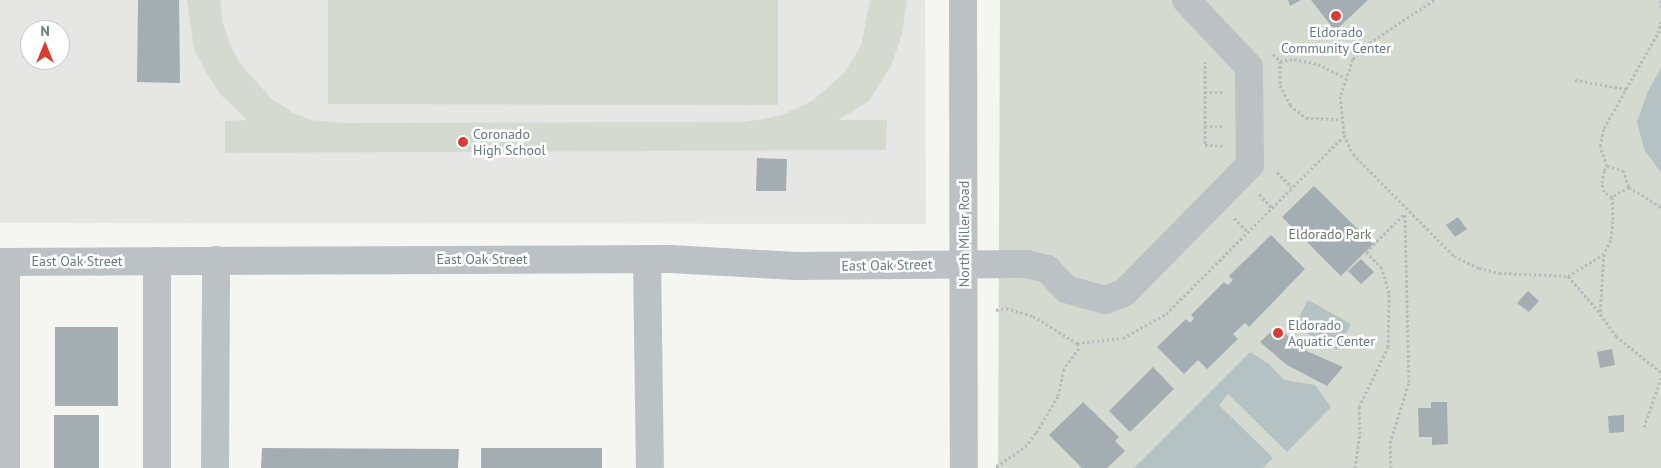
<!DOCTYPE html>
<style>
body{margin:0}
#map{position:relative;width:1661px;height:468px;overflow:hidden;background:#f5f5f2;font-family:"PT Sans",sans-serif}
div>[style]{position:absolute}
[style*='--x']{left:calc(var(--x)*1px);top:calc(var(--y)*1px);width:calc(var(--w)*1px);rotate:calc(var(--a)*1deg)}
.built>*{inset:0;background:#e6e6e5}
.green>*{inset:0;background:#d5dad1}
.water>*{inset:0;background:#b4c2c4}
.building>*{inset:0;background:#a4adb1}
.path>*{height:3px;margin-top:-1.5px;transform-origin:0;background:repeating-linear-gradient(90deg,#b8bbbd 0 2.5px,transparent 0 5px)}
.minor>*{height:28px;margin:-14px;padding:0 14px;transform-origin:14px;border-radius:14px;background:#bcc1c3}
.dots>*{width:14px;height:14px;translate:-50% -50%;box-sizing:border-box;border:2px solid #fff;border-radius:50%}
span{translate:-50% -50%;white-space:nowrap;text-align:center;line-height:1.15;-webkit-text-stroke:5px #fff;paint-order:stroke}
.poi-label{font-size:14px;color:#667981}
.left{translate:0 -50%;text-align:left}
.street-label{font-size:14px;color:#667981}
.park-label{font-size:14px;color:#6b7864}
.north{position:absolute;left:20px;top:20px;width:50px;height:50px;box-sizing:border-box;background:#fff;border:1px solid #c2c9cd;border-radius:50%;rotate:0deg;font-size:14px;font-weight:700;line-height:20px;text-align:center;color:#667981}
.north::after{content:'';display:block;margin:auto;width:18px;height:22px;background:#d73d30;clip-path:polygon(50% 0,100% 100%,50% 72%,0 100%)}
</style>
<div id="map">
<div class="built">
<div style="clip-path:polygon(evenodd,0 0,925px 0,926px 224px,0 223px,0 0,30px 30px,60px 30px,60px 60px,30px 60px,30px 30px)"></div>
</div>
<div class="green">
<div style="clip-path:polygon(187px 0,220px 0,223px 23px,231px 47px,242px 66px,272px 99px,293px 113px,312px 120px,346px 123px,742px 122px,763px 119px,782px 115px,812px 101px,844px 73px,861px 46px,870px 0,907px 0,902px 34px,892px 64px,869px 101px,838px 120px,887px 120px,886px 150px,225px 153px,225px 121px,247px 120px,221px 95px,207px 74px,194px 49px)"></div>
<div style="clip-path:polygon(328px 0,778px 0,778px 105px,328px 104px)"></div>
<div style="clip-path:polygon(1000px 0,1661px 0,1661px 468px,998px 468px)"></div>
</div>
<div class="water">
<div style="clip-path:polygon(1661px 68px,1661px 173px,1644px 149px,1637px 122px,1648px 91px)"></div>
<div style="clip-path:polygon(1308px 300px,1351px 324px,1337px 350px,1294px 326px)"></div>
<div style="clip-path:polygon(1250px 352px,1269px 364px,1284px 380px,1315px 385px,1331px 407px,1287px 452px,1228px 394px,1219px 405px,1273px 458px,1263px 468px,1134px 468px)"></div>
</div>
<div class="building">
<div style="clip-path:polygon(138px 0,179px 0,180px 83px,137px 82px)"></div>
<div style="clip-path:polygon(1288px 0,1301px 0,1290px 6px)"></div>
<div style="clip-path:polygon(1311px 0,1368px 0,1335px 31px)"></div>
<div style="clip-path:polygon(757px 158px,787px 159px,786px 191px,756px 191px)"></div>
<div style="clip-path:polygon(1314px 186px,1373px 244px,1341px 276px,1282px 217px)"></div>
<div style="clip-path:polygon(1458px 217px,1467px 229px,1455px 237px,1446px 225px)"></div>
<div style="clip-path:polygon(1271px 235px,1305px 269px,1249px 327px,1245px 323px,1233px 334px,1238px 339px,1207px 369px,1198px 360px,1184px 374px,1157px 347px,1186px 319px,1190px 323px,1194px 318px,1191px 315px,1224px 282px,1228px 285px,1233px 280px,1229px 276px)"></div>
<div style="clip-path:polygon(1361px 259px,1374px 272px,1361px 284px,1348px 271px)"></div>
<div style="clip-path:polygon(1528px 291px,1539px 301px,1529px 312px,1517px 303px)"></div>
<div style="clip-path:polygon(1277px 326px,1302px 349px,1343px 367px,1327px 386px,1287px 365px,1260px 342px)"></div>
<div style="clip-path:polygon(55px 327px,118px 327px,118px 406px,55px 406px)"></div>
<div style="clip-path:polygon(1612px 349px,1615px 365px,1600px 368px,1597px 352px)"></div>
<div style="clip-path:polygon(1153px 367px,1174px 389px,1130px 432px,1109px 411px)"></div>
<div style="clip-path:polygon(1083px 402px,1119px 437px,1115px 441px,1125px 451px,1107px 468px,1082px 468px,1049px 435px)"></div>
<div style="clip-path:polygon(1431px 402px,1447px 402px,1448px 444px,1432px 445px,1432px 437px,1419px 437px,1418px 408px,1431px 408px)"></div>
<div style="clip-path:polygon(54px 415px,99px 415px,99px 468px,54px 468px)"></div>
<div style="clip-path:polygon(1624px 415px,1624px 432px,1609px 433px,1608px 416px)"></div>
<div style="clip-path:polygon(262px 448px,459px 449px,458px 468px,261px 468px)"></div>
<div style="clip-path:polygon(481px 448px,602px 448px,602px 468px,481px 468px)"></div>
</div>
<div class="path">
<div style="--x:1434;--y:0;--w:78;--a:146.5"></div>
<div style="--x:1369;--y:43;--w:23;--a:135"></div>
<div style="--x:1353;--y:59;--w:39;--a:109"></div>
<div style="--x:1340;--y:96;--w:39;--a:84"></div>
<div style="--x:1344;--y:135;--w:21;--a:65"></div>
<div style="--x:1353;--y:154;--w:144;--a:45.3"></div>
<div style="--x:1454;--y:256;--w:28;--a:26"></div>
<div style="--x:1479;--y:268;--w:21;--a:14"></div>
<div style="--x:1499;--y:273;--w:69;--a:2.5"></div>
<div style="--x:1568;--y:276;--w:42;--a:-31.4"></div>
<div style="--x:1660;--y:0;--w:7;--a:82"></div>
<div style="--x:1273;--y:54;--w:10;--a:45"></div>
<div style="--x:1280;--y:61;--w:14;--a:-8"></div>
<div style="--x:1294;--y:59;--w:25;--a:12"></div>
<div style="--x:1318;--y:64;--w:29;--a:27"></div>
<div style="--x:1205;--y:61;--w:84;--a:90"></div>
<div style="--x:1205;--y:145;--w:19;--a:3"></div>
<div style="--x:1280;--y:61;--w:24;--a:90"></div>
<div style="--x:1280;--y:85;--w:22;--a:63"></div>
<div style="--x:1290;--y:105;--w:21;--a:39"></div>
<div style="--x:1306;--y:118;--w:35;--a:2"></div>
<div style="--x:1575;--y:80;--w:53;--a:9.8"></div>
<div style="--x:1205;--y:92;--w:17;--a:0"></div>
<div style="--x:1205;--y:126;--w:17;--a:0"></div>
<div style="--x:1607;--y:166;--w:21;--a:-109"></div>
<div style="--x:1600;--y:146;--w:18;--a:-77"></div>
<div style="--x:1604;--y:128;--w:109;--a:-60.4"></div>
<div style="--x:1658;--y:33;--w:12;--a:-76"></div>
<div style="--x:1277;--y:172;--w:21;--a:45"></div>
<div style="--x:1629;--y:187;--w:20;--a:150"></div>
<div style="--x:1612;--y:197;--w:9;--a:-148"></div>
<div style="--x:1604;--y:192;--w:9;--a:-103"></div>
<div style="--x:1602;--y:183;--w:13;--a:-81"></div>
<div style="--x:1604;--y:170;--w:5;--a:-53"></div>
<div style="--x:1607;--y:166;--w:16;--a:14"></div>
<div style="--x:1623;--y:170;--w:18;--a:71"></div>
<div style="--x:1629;--y:187;--w:38;--a:32"></div>
<div style="--x:1259;--y:194;--w:19;--a:47"></div>
<div style="--x:1612;--y:197;--w:24;--a:88"></div>
<div style="--x:1613;--y:221;--w:19;--a:96"></div>
<div style="--x:1611;--y:240;--w:16;--a:117"></div>
<div style="--x:1604;--y:254;--w:60;--a:93.8"></div>
<div style="--x:1600;--y:314;--w:27;--a:54"></div>
<div style="--x:1616;--y:336;--w:58;--a:38.7"></div>
<div style="--x:1234;--y:218;--w:20;--a:45"></div>
<div style="--x:1568;--y:276;--w:49;--a:49.1"></div>
<div style="--x:996;--y:310;--w:10;--a:-11"></div>
<div style="--x:1006;--y:308;--w:28;--a:17"></div>
<div style="--x:1033;--y:316;--w:52;--a:31.5"></div>
<div style="--x:1077;--y:343;--w:5;--a:68"></div>
<div style="--x:1079;--y:348;--w:26;--a:126"></div>
<div style="--x:1064;--y:369;--w:28;--a:103"></div>
<div style="--x:1058;--y:396;--w:43;--a:120.7"></div>
<div style="--x:1036;--y:433;--w:15;--a:127"></div>
<div style="--x:1027;--y:445;--w:38;--a:145"></div>
<div style="--x:996;--y:467;--w:3;--a:18"></div>
<div style="--x:1077;--y:343;--w:46;--a:-6.2"></div>
<div style="--x:1123;--y:338;--w:49;--a:-29.2"></div>
<div style="--x:1166;--y:314;--w:252;--a:-45"></div>
<div style="--x:1644;--y:427;--w:52;--a:-70.9"></div>
<div style="--x:1355;--y:468;--w:34;--a:-82"></div>
<div style="--x:1360;--y:434;--w:27;--a:-92"></div>
<div style="--x:1359;--y:407;--w:67;--a:-64.2"></div>
<div style="--x:1388;--y:347;--w:54;--a:-88.9"></div>
<div style="--x:1389;--y:293;--w:26;--a:-106"></div>
<div style="--x:1382;--y:268;--w:23;--a:-135"></div>
<div style="--x:1366;--y:252;--w:55;--a:-45"></div>
<div style="--x:1391;--y:468;--w:25;--a:-92"></div>
<div style="--x:1390;--y:443;--w:64;--a:-72.7"></div>
<div style="--x:1409;--y:382;--w:169;--a:-91.4"></div>
</div>
<div class="minor">
<div style="--x:963;--y:0;--w:468;--a:89.9"></div>
<div style="--x:647;--y:259;--w:209;--a:89.2"></div>
<div style="--x:0;--y:262;--w:670;--a:-0.26"></div>
<div style="--x:670;--y:259;--w:126;--a:3.2"></div>
<div style="--x:796;--y:266;--w:231;--a:-0.5"></div>
<div style="--x:1027;--y:264;--w:21;--a:14"></div>
<div style="--x:1047;--y:269;--w:28;--a:46"></div>
<div style="--x:1066;--y:289;--w:41;--a:15.8"></div>
<div style="--x:1105;--y:300;--w:20;--a:-20"></div>
<div style="--x:1124;--y:293;--w:180;--a:-45.5"></div>
<div style="--x:1250;--y:165;--w:98;--a:-90.6"></div>
<div style="--x:1249;--y:67;--w:92;--a:-133.2"></div>
<div style="--x:6;--y:262;--w:206;--a:90"></div>
<div style="--x:157;--y:468;--w:207;--a:-90"></div>
<div style="--x:215;--y:468;--w:208;--a:-89.7"></div>
</div>
<div class="dots">
<div style="left:1336px;top:16px;background:#d73d30"></div>
<div style="left:463px;top:142px;background:#d73d30"></div>
<div style="left:1278px;top:333px;background:#d73d30"></div>
</div>
<div class="poi-label">
<span style="left:1336px;top:40px">Eldorado<br>Community Center</span>
<span class="left" style="left:473px;top:142px">Coronado<br>High School</span>
<span class="left" style="left:1288px;top:333px">Eldorado<br>Aquatic Center</span>
</div>
<div class="street-label">
<span style="left:964px;top:234px;rotate:-90deg">North Miller Road</span>
<span style="left:482px;top:259px">East Oak Street</span>
<span style="left:77px;top:261px">East Oak Street</span>
<span style="left:887px;top:265px;rotate:-1deg">East Oak Street</span>
</div>
<div class="park-label">
<span style="left:1330px;top:234px">Eldorado Park</span>
</div>
<div class="north">N</div>
</div>
